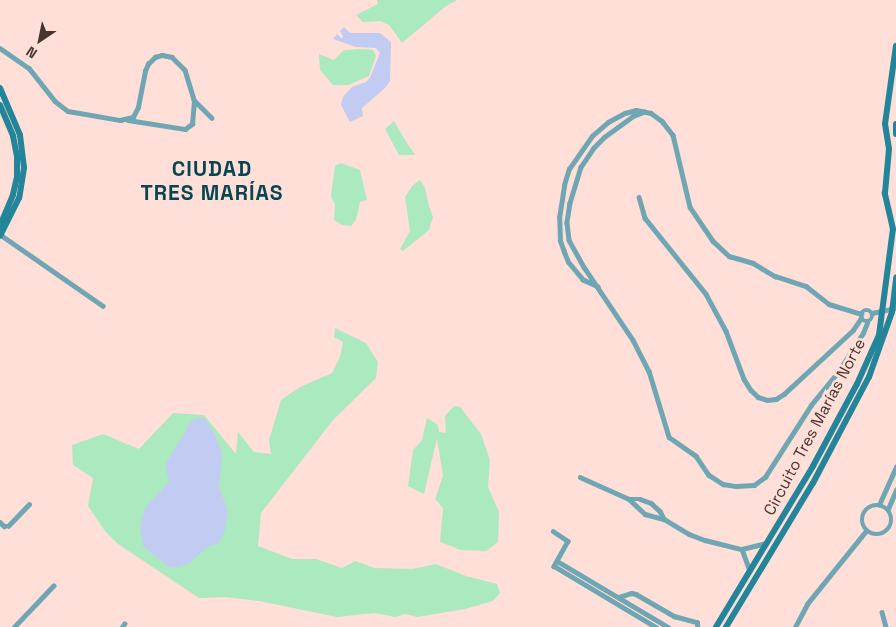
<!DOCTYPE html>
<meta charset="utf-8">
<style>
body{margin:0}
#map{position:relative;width:896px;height:627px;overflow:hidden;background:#ffdfd7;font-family:"Space Grotesk",sans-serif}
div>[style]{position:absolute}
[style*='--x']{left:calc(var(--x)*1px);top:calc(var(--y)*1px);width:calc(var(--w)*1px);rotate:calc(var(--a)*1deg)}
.green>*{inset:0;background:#abe9bf}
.water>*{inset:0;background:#c2cbf1}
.street>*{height:4.5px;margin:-2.25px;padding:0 2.25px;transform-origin:2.25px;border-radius:2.25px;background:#6fa6b3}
.street>.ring{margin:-2.25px;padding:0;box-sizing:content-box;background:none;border:4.5px solid #6fa6b3;border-radius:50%}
.secondary>*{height:6px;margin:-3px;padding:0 3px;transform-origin:3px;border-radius:3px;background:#228599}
span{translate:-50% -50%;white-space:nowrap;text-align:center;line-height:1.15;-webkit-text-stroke:5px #ffdfd7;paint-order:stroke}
.street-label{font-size:16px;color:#48342f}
.district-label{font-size:21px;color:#074550;font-weight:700;letter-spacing:1px}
.north{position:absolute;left:15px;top:15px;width:50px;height:50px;-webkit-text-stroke:4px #ffdfd7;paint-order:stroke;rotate:214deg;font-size:14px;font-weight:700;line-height:20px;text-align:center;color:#48342f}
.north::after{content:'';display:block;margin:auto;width:18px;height:22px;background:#48342f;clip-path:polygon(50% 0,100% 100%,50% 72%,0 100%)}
</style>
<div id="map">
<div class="green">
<div style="clip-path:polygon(377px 0,457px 0,446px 6px,402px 43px,389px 25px,380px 21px,363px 22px,356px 15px,378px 4px)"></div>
<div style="clip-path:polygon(364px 49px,373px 50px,376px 56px,369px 76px,348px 85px,333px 85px,320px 70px,319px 54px,334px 60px,344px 50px)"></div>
<div style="clip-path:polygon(394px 121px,407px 143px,415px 155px,399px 155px,385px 129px)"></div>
<div style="clip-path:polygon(341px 163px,360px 170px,367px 200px,360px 202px,356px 220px,351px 226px,342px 225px,334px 220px,335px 205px,331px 196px,335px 166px)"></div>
<div style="clip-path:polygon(420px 180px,425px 188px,429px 206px,433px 217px,429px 230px,403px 251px,400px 249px,410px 231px,405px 197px,413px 185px)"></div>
<div style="clip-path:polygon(335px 328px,366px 343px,378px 362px,376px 378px,333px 420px,261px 513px,258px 546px,292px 559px,316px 559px,342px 568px,355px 561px,375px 568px,413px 569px,436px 564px,466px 576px,497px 584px,500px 593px,493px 601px,465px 609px,417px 617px,405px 614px,395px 617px,374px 613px,337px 617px,259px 601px,226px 597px,199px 598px,118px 544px,105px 531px,88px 506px,93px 478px,73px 465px,72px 445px,103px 434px,139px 449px,173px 413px,204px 415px,236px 454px,238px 432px,254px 452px,271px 454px,269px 440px,281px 400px,300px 387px,332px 373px,340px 357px,343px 342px,334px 337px)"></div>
<div style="clip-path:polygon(454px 406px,460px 407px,481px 434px,490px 460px,488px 487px,499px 512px,498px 542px,486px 551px,461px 550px,440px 542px,443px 508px,435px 499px,443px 476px,437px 438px,424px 494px,408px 486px,413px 450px,422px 440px,427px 418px,438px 425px,439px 432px,446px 433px,445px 416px)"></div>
</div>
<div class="water">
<div style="clip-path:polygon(344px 27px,350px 33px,380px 33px,391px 42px,390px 81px,385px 88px,362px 108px,363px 116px,350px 122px,341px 105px,343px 97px,352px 87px,366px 82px,370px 78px,380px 53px,376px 48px,356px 47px,333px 39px,337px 34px,342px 39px,343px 36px,340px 31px)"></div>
<div style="clip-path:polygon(204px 417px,215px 435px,222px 453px,219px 487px,228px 511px,225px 531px,218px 544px,209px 546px,188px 564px,170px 568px,143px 546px,140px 529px,142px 519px,146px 507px,169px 482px,165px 465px,192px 420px)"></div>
</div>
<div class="street">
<div style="--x:0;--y:48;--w:35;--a:35"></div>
<div style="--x:29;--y:68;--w:42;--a:51.8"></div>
<div style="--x:55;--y:101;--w:16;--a:38"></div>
<div style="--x:68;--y:111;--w:53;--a:9.8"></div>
<div style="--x:120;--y:120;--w:13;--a:-13"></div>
<div style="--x:133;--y:117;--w:11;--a:-63"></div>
<div style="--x:138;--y:107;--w:37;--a:-79"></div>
<div style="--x:145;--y:71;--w:8;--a:-67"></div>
<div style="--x:148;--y:64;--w:10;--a:-45"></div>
<div style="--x:155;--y:57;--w:7;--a:-16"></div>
<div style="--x:162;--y:55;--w:10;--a:11"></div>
<div style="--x:172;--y:57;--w:18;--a:45"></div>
<div style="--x:185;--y:70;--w:31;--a:73"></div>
<div style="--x:194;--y:100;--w:25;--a:45"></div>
<div style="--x:645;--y:112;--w:12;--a:160"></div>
<div style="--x:634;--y:116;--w:36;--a:144"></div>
<div style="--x:605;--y:137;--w:16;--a:135"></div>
<div style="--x:594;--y:148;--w:23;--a:124"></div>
<div style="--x:581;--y:167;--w:38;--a:107"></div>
<div style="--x:570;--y:203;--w:20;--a:99"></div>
<div style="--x:567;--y:223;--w:17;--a:83"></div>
<div style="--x:569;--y:240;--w:31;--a:61"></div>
<div style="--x:584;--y:267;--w:88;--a:56.1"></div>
<div style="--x:633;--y:340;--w:35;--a:63"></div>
<div style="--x:649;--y:371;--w:69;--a:73.1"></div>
<div style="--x:669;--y:437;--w:33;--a:35"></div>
<div style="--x:696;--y:456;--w:23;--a:56"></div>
<div style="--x:709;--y:475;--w:17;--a:33"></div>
<div style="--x:723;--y:484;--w:13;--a:9"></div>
<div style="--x:736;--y:486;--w:18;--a:-3"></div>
<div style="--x:754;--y:485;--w:14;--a:-36"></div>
<div style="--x:765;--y:477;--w:85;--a:-57.4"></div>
<div style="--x:811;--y:405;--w:43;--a:-50.7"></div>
<div style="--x:838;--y:372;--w:46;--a:-57.3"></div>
<div style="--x:863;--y:333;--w:11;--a:-68"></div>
<div style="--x:128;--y:120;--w:58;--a:9"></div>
<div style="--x:185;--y:129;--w:9;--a:-36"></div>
<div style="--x:192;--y:124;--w:23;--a:-85"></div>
<div style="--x:639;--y:197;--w:22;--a:74"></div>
<div style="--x:645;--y:218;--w:97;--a:51.2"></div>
<div style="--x:706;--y:294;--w:42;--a:61.6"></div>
<div style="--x:726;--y:331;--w:51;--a:69.4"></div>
<div style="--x:744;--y:379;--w:13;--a:58"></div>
<div style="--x:751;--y:390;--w:10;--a:45"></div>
<div style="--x:758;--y:397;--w:9;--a:18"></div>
<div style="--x:767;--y:400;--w:9;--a:-6"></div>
<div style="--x:776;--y:399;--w:9;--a:-32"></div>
<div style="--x:784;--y:394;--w:94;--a:-42.8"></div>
<div style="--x:853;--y:330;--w:14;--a:-56"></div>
<div style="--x:1;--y:235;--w:124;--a:34.8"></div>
<div style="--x:598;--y:287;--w:17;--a:-155"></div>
<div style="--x:583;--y:280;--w:23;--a:-130"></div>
<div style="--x:568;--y:262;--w:11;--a:-112"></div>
<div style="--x:564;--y:252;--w:12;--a:-110"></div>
<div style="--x:560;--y:241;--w:23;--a:-92"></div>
<div style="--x:559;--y:218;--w:33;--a:-81"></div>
<div style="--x:564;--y:185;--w:17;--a:-73"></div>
<div style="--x:569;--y:169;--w:40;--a:-55.1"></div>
<div style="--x:592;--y:136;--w:21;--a:-41"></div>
<div style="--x:608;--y:122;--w:19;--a:-28"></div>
<div style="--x:625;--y:113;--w:11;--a:-15"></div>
<div style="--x:636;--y:110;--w:15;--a:11"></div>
<div style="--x:651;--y:113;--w:14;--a:36"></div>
<div style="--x:662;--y:121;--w:18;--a:52"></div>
<div style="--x:673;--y:135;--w:74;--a:76.7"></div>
<div style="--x:690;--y:207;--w:41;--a:55.9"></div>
<div style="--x:713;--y:241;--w:22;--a:43"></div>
<div style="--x:729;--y:256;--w:25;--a:16"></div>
<div style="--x:753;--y:263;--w:26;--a:31"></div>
<div style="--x:775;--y:276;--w:33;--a:18"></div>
<div style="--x:806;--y:286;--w:29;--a:38"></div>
<div style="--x:829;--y:304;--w:34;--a:17"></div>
<div class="ring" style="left:861px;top:310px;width:7.5px;height:7.5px"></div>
<div style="--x:872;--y:313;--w:25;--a:-12"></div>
<div style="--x:580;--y:477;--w:54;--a:24.2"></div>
<div style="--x:629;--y:499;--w:11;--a:0"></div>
<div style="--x:640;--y:499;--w:12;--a:20"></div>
<div style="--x:651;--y:503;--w:12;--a:42"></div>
<div style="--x:660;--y:511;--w:9;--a:63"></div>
<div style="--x:629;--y:499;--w:22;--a:43"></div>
<div style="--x:645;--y:514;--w:20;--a:15"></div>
<div style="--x:664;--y:519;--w:29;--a:31"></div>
<div style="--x:689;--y:534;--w:17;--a:21"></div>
<div style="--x:705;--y:540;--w:38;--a:14"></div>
<div style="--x:742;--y:549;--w:25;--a:-14"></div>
<div style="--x:879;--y:505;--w:42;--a:-65.9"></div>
<div class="ring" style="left:862px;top:505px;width:25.5px;height:25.5px"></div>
<div style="--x:888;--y:509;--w:21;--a:-67"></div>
<div style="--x:0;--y:522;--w:6;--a:45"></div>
<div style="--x:4;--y:526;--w:4;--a:0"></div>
<div style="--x:8;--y:526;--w:30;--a:-46"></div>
<div style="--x:553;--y:531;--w:18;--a:34"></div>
<div style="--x:568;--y:541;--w:29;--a:119"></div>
<div style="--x:554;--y:566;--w:119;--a:30.9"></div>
<div style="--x:742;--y:549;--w:23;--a:70"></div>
<div style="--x:557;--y:561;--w:129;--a:30.7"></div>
<div style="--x:619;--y:597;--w:13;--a:-18"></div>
<div style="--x:631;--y:593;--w:5;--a:11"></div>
<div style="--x:636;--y:594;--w:44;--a:30.1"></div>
<div style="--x:674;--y:616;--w:24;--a:15"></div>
<div style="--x:697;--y:622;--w:5;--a:79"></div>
<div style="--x:882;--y:612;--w:16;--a:75"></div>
<div style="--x:14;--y:627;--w:57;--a:-46.4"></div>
<div style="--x:122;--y:627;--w:4;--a:-56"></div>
<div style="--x:795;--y:627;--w:26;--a:-62"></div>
<div style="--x:807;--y:604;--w:94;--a:-51.1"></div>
</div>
<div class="secondary">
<div style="--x:0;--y:88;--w:51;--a:66.9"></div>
<div style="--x:20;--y:135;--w:33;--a:83"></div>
<div style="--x:24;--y:168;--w:30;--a:99"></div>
<div style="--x:19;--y:198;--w:42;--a:116.6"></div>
<div style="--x:0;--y:105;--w:34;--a:67"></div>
<div style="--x:13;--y:136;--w:20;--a:79"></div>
<div style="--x:17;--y:156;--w:21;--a:90"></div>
<div style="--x:17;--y:177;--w:18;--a:103"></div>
<div style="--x:13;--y:195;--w:34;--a:113"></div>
<div style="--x:896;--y:124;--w:10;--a:90"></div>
<div style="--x:716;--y:627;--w:188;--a:-58.9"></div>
<div style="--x:813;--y:466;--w:93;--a:-61.8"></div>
<div style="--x:857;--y:384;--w:54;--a:-65.8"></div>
<div style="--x:879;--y:335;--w:107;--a:-82.5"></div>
<div style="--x:893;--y:229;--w:37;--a:-103"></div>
<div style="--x:885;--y:193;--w:44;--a:-84.8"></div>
<div style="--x:889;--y:149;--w:25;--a:-99"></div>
<div style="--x:885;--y:124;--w:79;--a:-82"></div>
<div style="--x:726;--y:627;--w:168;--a:-58.9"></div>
<div style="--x:813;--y:483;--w:120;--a:-62.2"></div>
<div style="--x:869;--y:377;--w:69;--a:-70.5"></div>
<div style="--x:892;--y:312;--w:35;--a:-83"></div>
</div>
<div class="street-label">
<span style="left:815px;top:427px;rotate:-62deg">Circuito Tres Marías Norte</span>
</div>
<div class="district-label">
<span style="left:212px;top:181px">CIUDAD<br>TRES MARÍAS</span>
</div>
<div class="north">N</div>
</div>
